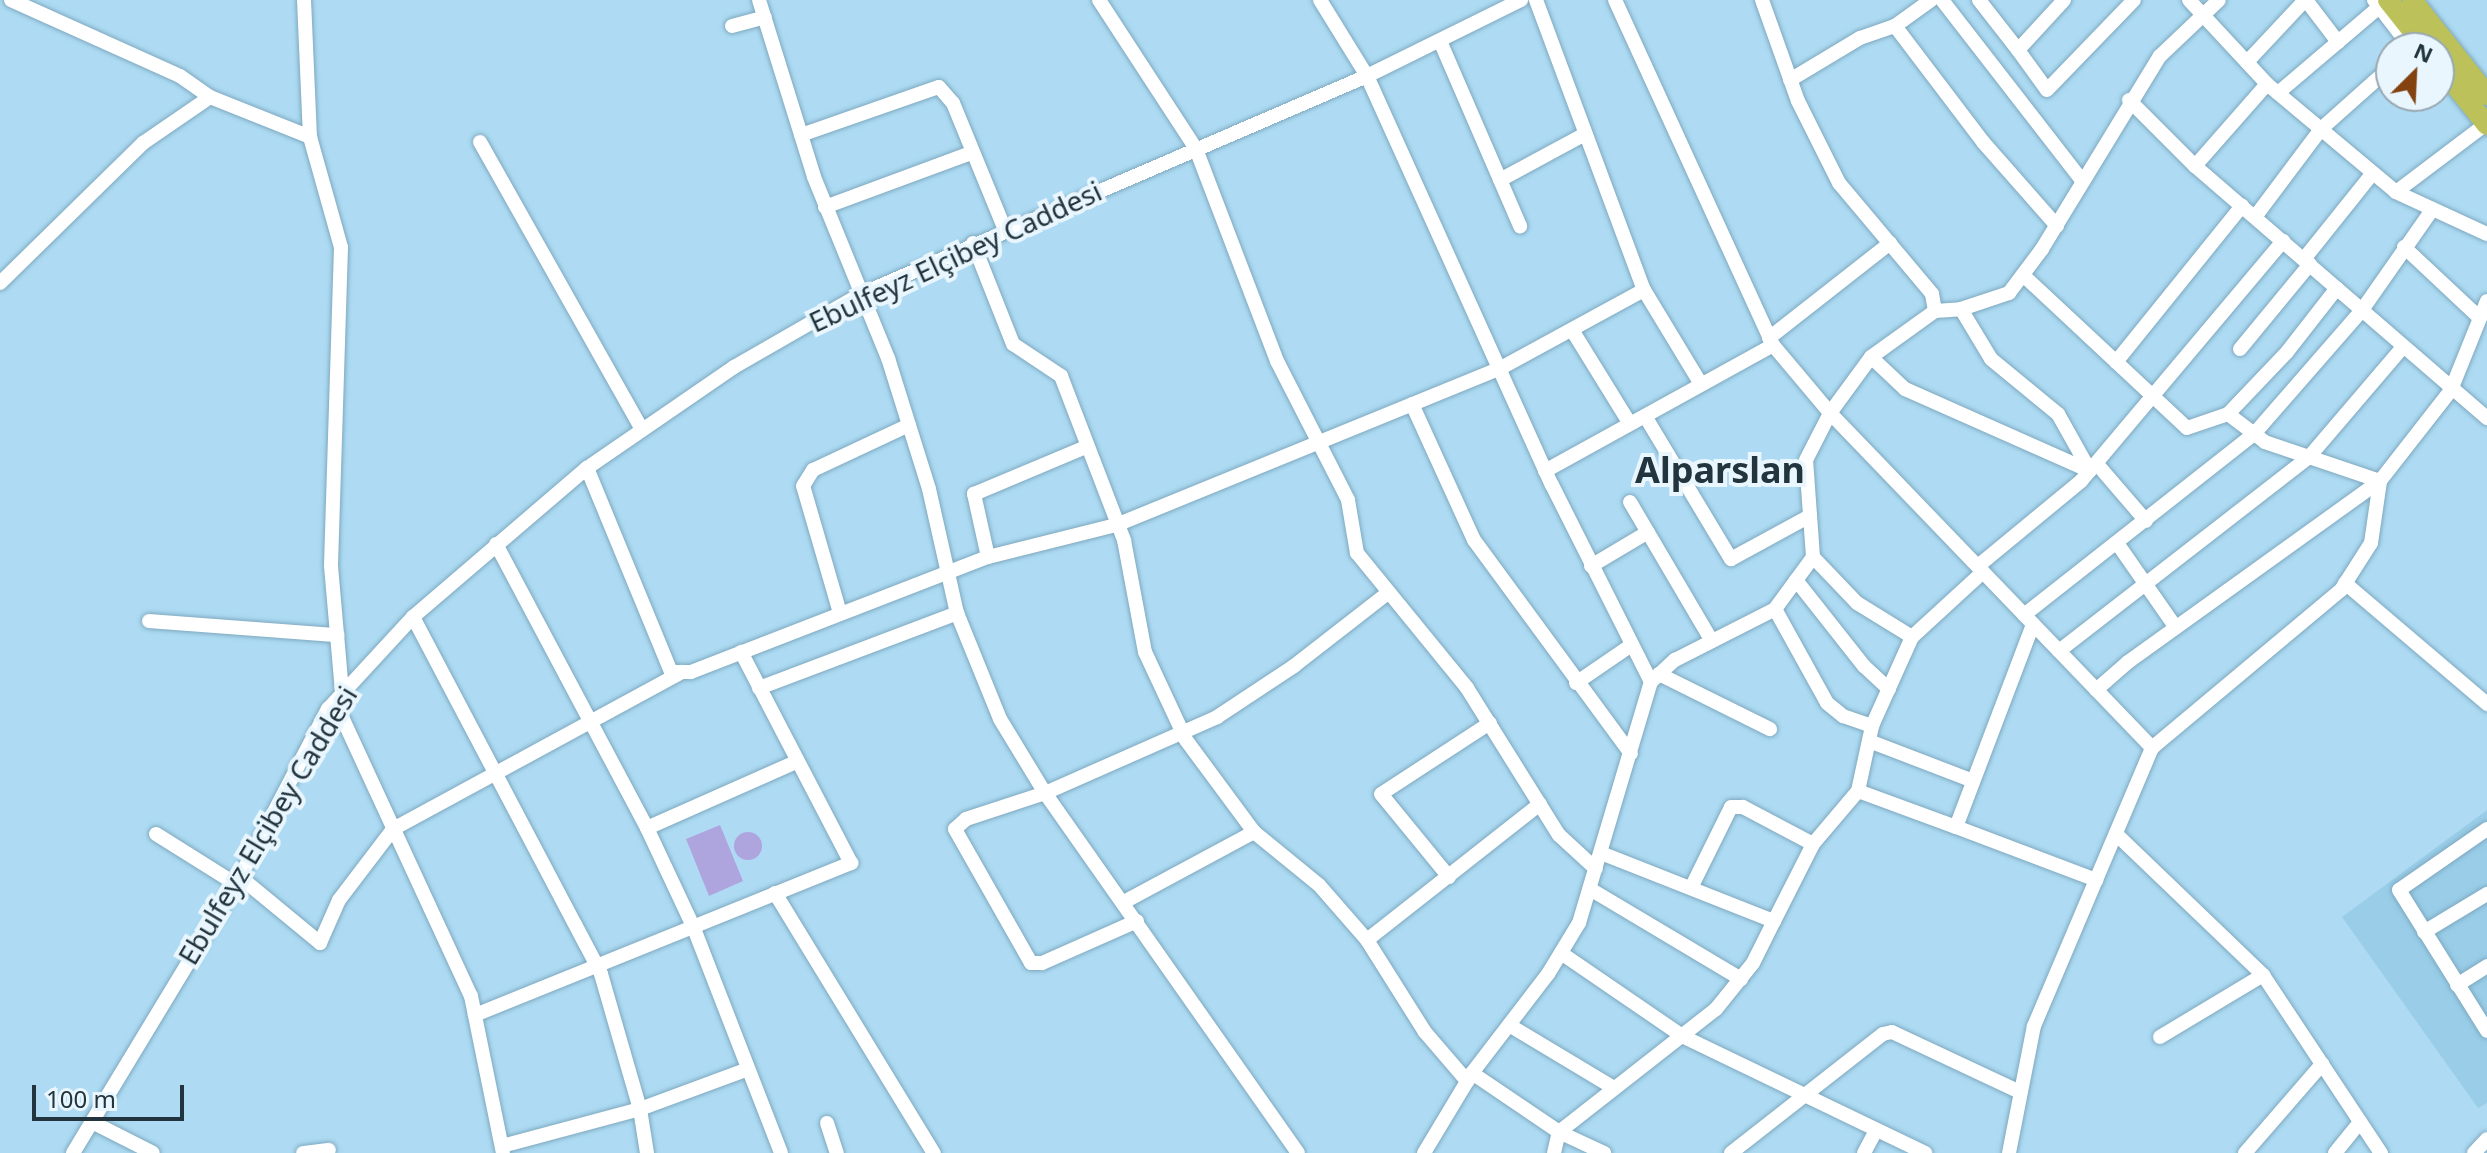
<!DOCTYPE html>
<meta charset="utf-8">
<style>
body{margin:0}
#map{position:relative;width:2487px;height:1153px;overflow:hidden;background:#aedbf3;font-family:"Noto Sans",sans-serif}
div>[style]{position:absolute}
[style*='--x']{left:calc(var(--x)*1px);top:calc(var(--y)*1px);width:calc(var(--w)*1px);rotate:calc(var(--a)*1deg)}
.built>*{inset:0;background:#99cde8}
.green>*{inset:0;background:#aea4de}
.round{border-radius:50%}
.roads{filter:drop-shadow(0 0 2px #7ea9c0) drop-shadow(0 0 2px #7ea9c0)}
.minor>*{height:14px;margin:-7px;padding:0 7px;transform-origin:7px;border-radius:7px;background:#fff}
.highway>*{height:20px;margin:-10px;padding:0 10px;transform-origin:10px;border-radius:10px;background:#bcc259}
span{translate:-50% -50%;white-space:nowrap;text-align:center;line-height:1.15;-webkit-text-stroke:8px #e9f6fe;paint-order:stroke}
.street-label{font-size:28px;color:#22343d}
.district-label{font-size:36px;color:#22343d;font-weight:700}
.north{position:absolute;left:2375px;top:32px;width:80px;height:80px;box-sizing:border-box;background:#e9f6fe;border:2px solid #99a8b1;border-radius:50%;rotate:24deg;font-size:22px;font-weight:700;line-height:32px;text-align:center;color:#22343d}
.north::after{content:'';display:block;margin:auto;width:28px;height:36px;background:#844210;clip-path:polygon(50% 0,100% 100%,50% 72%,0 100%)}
.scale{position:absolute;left:32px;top:1085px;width:152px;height:36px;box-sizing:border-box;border:4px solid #22343d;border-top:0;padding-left:10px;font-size:24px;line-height:28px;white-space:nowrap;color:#22343d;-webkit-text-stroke:6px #e9f6fe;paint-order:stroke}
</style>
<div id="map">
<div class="built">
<div style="clip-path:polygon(2487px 810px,2487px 1103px,2478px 1108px,2342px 917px)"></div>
</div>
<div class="green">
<div style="clip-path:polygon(720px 825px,743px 881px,709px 896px,686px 839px)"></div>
<div class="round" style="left:734px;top:832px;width:28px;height:28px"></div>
</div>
<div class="roads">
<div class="minor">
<div style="--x:11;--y:0;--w:185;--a:24.2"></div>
<div style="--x:180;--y:76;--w:37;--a:35"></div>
<div style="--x:210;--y:97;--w:108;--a:21.8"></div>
<div style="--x:304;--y:0;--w:137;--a:87.5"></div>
<div style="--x:310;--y:137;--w:114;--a:74.3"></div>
<div style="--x:341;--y:247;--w:319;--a:91.8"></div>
<div style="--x:331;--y:566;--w:126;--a:85"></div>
<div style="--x:759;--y:0;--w:185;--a:72.7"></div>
<div style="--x:814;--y:177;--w:196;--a:67.8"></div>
<div style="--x:888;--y:358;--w:137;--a:72.6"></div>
<div style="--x:929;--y:489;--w:127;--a:77.3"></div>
<div style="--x:957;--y:613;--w:114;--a:67.9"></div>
<div style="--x:1000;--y:719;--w:87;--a:58.7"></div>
<div style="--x:1045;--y:793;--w:440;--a:54.9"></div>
<div style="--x:1099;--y:0;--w:178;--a:56.9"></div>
<div style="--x:1196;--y:149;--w:227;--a:69.1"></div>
<div style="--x:1277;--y:361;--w:156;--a:62.9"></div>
<div style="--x:1348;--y:500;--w:54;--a:80.4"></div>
<div style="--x:1357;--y:553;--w:174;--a:50.8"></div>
<div style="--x:1467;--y:688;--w:173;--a:58"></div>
<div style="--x:1559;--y:835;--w:50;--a:42.6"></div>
<div style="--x:1320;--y:0;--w:89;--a:58.3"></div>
<div style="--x:1367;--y:76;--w:449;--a:65.7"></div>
<div style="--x:1552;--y:485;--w:220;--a:63.3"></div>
<div style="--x:1536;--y:0;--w:309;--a:69.6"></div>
<div style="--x:1644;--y:290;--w:110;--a:58.8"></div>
<div style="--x:1615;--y:0;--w:379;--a:65.4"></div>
<div style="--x:1773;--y:345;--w:89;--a:50"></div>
<div style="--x:1830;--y:413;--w:465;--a:46.1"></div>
<div style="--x:1762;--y:0;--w:107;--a:70.4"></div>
<div style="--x:1798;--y:101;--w:92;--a:63.4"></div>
<div style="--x:1839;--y:183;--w:145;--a:50"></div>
<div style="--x:1932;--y:294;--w:17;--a:80"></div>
<div style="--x:1931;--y:0;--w:44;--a:144.2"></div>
<div style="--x:1895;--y:26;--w:146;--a:52.8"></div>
<div style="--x:1983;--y:142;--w:112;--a:48.6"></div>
<div style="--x:1942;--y:0;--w:230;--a:52.2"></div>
<div style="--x:1979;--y:0;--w:63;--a:52"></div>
<div style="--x:2018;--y:50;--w:68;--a:-47.4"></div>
<div style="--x:2189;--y:0;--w:115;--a:47.1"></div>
<div style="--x:2267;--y:84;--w:168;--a:39.9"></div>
<div style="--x:2396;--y:192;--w:100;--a:24.8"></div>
<div style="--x:2306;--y:0;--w:53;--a:52.7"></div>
<div style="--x:2374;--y:0;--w:61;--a:52.4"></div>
<div style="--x:732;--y:26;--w:34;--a:-15"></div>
<div style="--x:1440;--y:41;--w:202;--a:66.6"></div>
<div style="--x:2018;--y:50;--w:49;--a:54.1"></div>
<div style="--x:2047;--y:90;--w:125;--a:-46"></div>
<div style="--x:2247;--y:62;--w:85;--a:-46.9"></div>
<div style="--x:1790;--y:80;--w:82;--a:-31"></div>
<div style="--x:1860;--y:38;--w:37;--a:-19"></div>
<div style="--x:2278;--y:93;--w:133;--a:-40.4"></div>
<div style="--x:2129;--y:100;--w:93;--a:45"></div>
<div style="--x:2195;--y:166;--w:386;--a:40.8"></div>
<div style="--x:801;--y:135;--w:146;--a:-19.2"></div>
<div style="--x:939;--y:87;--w:21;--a:49"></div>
<div style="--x:953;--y:103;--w:137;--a:67.7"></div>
<div style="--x:480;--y:142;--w:330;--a:60.6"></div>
<div style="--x:2195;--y:166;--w:109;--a:-48.7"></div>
<div style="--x:1500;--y:180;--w:97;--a:-28.4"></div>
<div style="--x:2396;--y:192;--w:113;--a:-37.1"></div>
<div style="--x:825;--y:207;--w:156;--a:-20.3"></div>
<div style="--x:2255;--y:217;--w:110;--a:-53.1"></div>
<div style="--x:2321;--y:129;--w:86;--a:-41.7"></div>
<div style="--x:973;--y:243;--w:109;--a:68.4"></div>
<div style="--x:1013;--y:344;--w:58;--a:33.7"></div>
<div style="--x:1061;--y:376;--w:176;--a:69"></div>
<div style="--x:1124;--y:540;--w:114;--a:79.4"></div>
<div style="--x:1145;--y:652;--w:97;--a:65"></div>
<div style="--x:1186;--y:740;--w:114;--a:53.5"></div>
<div style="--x:1254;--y:832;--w:84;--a:39.2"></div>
<div style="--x:1319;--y:885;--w:73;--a:48.9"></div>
<div style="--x:1367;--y:940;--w:109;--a:57.8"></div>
<div style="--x:1425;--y:1032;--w:65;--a:49.4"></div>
<div style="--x:2404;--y:247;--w:104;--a:43.1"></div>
<div style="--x:2304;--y:259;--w:110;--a:-51.3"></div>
<div style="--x:2023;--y:275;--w:224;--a:43"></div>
<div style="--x:2187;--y:428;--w:43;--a:-18.9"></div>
<div style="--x:2228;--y:414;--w:86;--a:-46.4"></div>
<div style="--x:2287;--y:352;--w:81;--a:-52"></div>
<div style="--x:0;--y:283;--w:200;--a:-44.4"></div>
<div style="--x:143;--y:143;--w:81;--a:-34.5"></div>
<div style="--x:1961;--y:309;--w:58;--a:59"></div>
<div style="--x:1991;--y:359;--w:87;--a:39.4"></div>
<div style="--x:2058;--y:414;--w:65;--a:60.7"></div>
<div style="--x:1572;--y:330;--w:110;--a:58.3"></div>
<div style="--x:1769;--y:338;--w:154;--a:-38.1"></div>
<div style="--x:2240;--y:349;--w:110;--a:-50.5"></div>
<div style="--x:1871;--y:357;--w:47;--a:43.3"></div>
<div style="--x:1905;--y:389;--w:202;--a:23.9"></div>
<div style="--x:2116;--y:362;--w:201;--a:-51.1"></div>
<div style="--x:1412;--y:404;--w:149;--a:65.5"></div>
<div style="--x:1474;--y:540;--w:265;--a:53.7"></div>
<div style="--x:2228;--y:414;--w:46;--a:37.1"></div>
<div style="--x:2265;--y:442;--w:121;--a:18.7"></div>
<div style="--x:1645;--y:416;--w:167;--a:59"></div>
<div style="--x:1731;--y:559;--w:90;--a:-28.6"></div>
<div style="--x:2097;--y:464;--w:75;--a:49.3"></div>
<div style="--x:587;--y:468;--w:221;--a:67.6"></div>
<div style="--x:671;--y:672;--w:20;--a:0"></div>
<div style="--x:691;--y:672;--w:318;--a:-21.2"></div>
<div style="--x:988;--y:557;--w:65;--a:-102.5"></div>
<div style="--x:974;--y:494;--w:121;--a:-22.8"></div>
<div style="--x:1545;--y:471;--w:260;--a:-28.9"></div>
<div style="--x:1630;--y:502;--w:161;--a:59.5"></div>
<div style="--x:2117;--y:543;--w:103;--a:55.2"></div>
<div style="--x:496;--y:544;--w:322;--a:62"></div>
<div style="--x:647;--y:828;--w:108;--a:64.9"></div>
<div style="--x:693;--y:926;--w:243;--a:68.8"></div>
<div style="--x:988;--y:557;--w:132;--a:-14"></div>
<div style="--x:1116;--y:525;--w:414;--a:-22.2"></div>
<div style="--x:1499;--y:369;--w:165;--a:-28.6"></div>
<div style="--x:1813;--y:557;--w:64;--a:46.3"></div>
<div style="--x:1857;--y:603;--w:65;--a:31.7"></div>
<div style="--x:1591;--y:566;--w:66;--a:-30.8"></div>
<div style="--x:1978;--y:566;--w:134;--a:-39.5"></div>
<div style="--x:2081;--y:481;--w:314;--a:-49.9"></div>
<div style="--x:1796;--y:580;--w:110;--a:51.7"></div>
<div style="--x:1864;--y:666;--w:34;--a:43"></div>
<div style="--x:2345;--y:583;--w:187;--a:40.4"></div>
<div style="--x:1775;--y:609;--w:107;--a:61"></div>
<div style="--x:1827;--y:703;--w:21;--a:39"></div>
<div style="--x:1843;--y:716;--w:31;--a:19"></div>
<div style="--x:840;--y:613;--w:132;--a:-106.2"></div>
<div style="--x:803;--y:486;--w:19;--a:-58"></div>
<div style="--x:813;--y:470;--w:106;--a:-25.1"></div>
<div style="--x:2024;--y:615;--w:293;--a:-38.2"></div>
<div style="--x:2254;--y:434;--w:164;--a:-48.9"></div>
<div style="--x:2362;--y:310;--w:122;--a:-55"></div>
<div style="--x:413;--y:617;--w:403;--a:62.2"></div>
<div style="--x:601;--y:974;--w:141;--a:73.9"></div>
<div style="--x:640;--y:1109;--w:45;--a:81"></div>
<div style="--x:149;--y:621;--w:189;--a:4.3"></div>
<div style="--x:2059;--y:651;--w:316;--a:-37.8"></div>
<div style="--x:2309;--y:457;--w:145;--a:-49.5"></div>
<div style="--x:1659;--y:674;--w:124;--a:26.4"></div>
<div style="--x:1576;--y:683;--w:65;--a:-34.4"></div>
<div style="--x:759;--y:688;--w:212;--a:-20.7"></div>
<div style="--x:2096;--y:690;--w:43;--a:-41.2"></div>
<div style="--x:2128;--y:662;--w:310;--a:-35.7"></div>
<div style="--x:335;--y:702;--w:324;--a:65.2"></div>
<div style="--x:471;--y:996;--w:160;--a:78.5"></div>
<div style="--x:1869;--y:741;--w:111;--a:21"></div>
<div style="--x:1858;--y:791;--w:104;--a:20.2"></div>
<div style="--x:1956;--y:827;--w:217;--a:-69.2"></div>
<div style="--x:1956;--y:827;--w:150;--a:20.7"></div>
<div style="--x:647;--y:828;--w:161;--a:-23.9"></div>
<div style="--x:2487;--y:829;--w:107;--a:145.3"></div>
<div style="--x:2399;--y:890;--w:166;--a:58"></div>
<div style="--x:156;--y:834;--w:92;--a:32.1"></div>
<div style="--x:2116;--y:834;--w:204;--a:43.8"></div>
<div style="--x:2263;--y:975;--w:214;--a:56.5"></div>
<div style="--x:1601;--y:853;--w:186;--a:21.5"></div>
<div style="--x:1774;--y:921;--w:86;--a:-63.1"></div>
<div style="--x:1813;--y:844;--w:70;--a:-49.7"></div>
<div style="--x:1858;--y:791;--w:66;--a:-77.8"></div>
<div style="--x:1872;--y:726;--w:98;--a:-65.8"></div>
<div style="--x:1912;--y:637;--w:96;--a:-42.5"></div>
<div style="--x:240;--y:877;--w:104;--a:39.5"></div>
<div style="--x:320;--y:943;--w:47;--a:-66.2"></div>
<div style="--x:339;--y:900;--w:89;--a:-52.7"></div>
<div style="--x:393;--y:829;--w:329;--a:-28.5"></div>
<div style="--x:1449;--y:877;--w:107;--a:-129.3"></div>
<div style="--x:1381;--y:794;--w:130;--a:-33.1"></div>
<div style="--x:1691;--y:888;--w:90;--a:-63.7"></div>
<div style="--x:1731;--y:807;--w:12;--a:0"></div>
<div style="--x:1743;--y:807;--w:79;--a:27.9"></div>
<div style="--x:1590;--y:889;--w:176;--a:30.8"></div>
<div style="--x:775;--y:893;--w:305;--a:58.6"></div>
<div style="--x:1124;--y:902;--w:148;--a:-28.3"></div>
<div style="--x:1137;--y:921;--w:104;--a:156.1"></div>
<div style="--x:1042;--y:963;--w:11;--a:180"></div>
<div style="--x:1031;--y:963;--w:154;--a:-119.6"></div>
<div style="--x:955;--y:829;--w:15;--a:-42"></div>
<div style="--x:966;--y:819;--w:83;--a:-18.2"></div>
<div style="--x:1045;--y:793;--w:188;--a:-23.8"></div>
<div style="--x:1217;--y:717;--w:92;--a:-33.5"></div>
<div style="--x:1294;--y:666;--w:120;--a:-37.9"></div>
<div style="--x:2424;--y:932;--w:74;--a:-31.1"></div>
<div style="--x:1367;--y:940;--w:220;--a:-38.2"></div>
<div style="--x:1561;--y:953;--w:147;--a:34.4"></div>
<div style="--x:1682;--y:1036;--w:270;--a:25.7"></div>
<div style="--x:2457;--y:985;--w:36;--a:-32"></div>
<div style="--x:475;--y:1015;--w:406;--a:-22"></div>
<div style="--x:851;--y:863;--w:238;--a:-117.5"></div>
<div style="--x:1509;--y:1025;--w:120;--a:31"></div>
<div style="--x:2160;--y:1037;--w:120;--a:-31"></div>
<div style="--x:1472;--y:1073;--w:105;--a:34.1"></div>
<div style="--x:1559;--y:1132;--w:50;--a:25"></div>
<div style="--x:92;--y:1122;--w:68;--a:26.9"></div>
<div style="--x:827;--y:1123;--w:32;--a:72"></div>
<div style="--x:502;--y:1146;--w:143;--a:-15"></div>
<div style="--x:640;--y:1109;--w:115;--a:-20.3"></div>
<div style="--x:73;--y:1153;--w:323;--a:-58.8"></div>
<div style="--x:240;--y:877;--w:190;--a:-62.4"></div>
<div style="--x:328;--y:709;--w:125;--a:-47.3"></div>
<div style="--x:413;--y:617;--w:229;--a:-40.6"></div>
<div style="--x:587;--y:468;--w:178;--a:-34.5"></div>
<div style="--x:734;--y:367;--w:144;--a:-29.9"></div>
<div style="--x:859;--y:295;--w:553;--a:-23.32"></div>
<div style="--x:1367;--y:76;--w:172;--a:-26.3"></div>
<div style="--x:303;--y:1153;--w:26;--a:-7"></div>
<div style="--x:1424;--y:1153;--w:93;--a:-59"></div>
<div style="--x:1472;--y:1073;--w:125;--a:-52.5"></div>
<div style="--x:1548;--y:974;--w:60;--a:-58.7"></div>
<div style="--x:1579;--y:923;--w:252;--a:-73.4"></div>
<div style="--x:1651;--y:682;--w:33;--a:-43"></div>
<div style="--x:1675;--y:660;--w:112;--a:-27"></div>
<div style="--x:1775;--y:609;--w:64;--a:-53.8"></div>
<div style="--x:1813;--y:557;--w:97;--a:-94.1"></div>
<div style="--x:1806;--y:460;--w:53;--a:-62.9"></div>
<div style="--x:1830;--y:413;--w:69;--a:-53.8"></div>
<div style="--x:1871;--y:357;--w:79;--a:-35.7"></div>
<div style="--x:1935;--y:311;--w:26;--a:-4"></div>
<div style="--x:1961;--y:309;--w:51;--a:-18.4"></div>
<div style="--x:2009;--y:293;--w:55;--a:-53.1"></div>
<div style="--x:2042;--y:249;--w:226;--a:-58.6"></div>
<div style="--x:2160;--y:56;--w:81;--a:-43.5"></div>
<div style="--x:1554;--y:1153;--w:22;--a:-77"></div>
<div style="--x:1559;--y:1132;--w:199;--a:-38.1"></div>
<div style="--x:1716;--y:1009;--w:59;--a:-51.2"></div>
<div style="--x:1753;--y:963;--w:47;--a:-63.4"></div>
<div style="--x:1731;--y:1153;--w:193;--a:-38.1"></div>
<div style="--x:1883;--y:1034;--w:9;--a:-13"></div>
<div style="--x:1892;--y:1032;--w:141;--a:25.1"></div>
<div style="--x:1864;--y:1153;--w:26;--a:-62"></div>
<div style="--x:2009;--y:1153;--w:129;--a:-78.9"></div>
<div style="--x:2034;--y:1026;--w:302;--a:-67"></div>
<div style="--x:2152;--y:748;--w:246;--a:-39.9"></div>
<div style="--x:2341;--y:590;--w:56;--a:-57.4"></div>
<div style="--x:2371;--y:543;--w:63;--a:-81.7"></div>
<div style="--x:2380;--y:481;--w:115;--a:-52"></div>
<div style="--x:2451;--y:390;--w:96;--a:-68"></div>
<div style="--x:2245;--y:1153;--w:118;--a:-49.1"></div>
<div style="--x:2335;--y:1153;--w:40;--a:-51"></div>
<div style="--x:2474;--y:1153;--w:19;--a:-47"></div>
</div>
<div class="highway">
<div style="--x:2388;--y:0;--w:61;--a:51.6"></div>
<div style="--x:2412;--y:0;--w:121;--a:51.7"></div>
<div style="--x:2439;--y:65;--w:77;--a:51.3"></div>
</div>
</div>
<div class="street-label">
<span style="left:955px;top:256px;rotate:-25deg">Ebulfeyz Elçibey Caddesi</span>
<span style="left:267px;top:825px;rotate:-59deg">Ebulfeyz Elçibey Caddesi</span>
</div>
<div class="district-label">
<span style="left:1720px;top:470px">Alparslan</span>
</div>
<div class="north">N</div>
<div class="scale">100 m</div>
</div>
